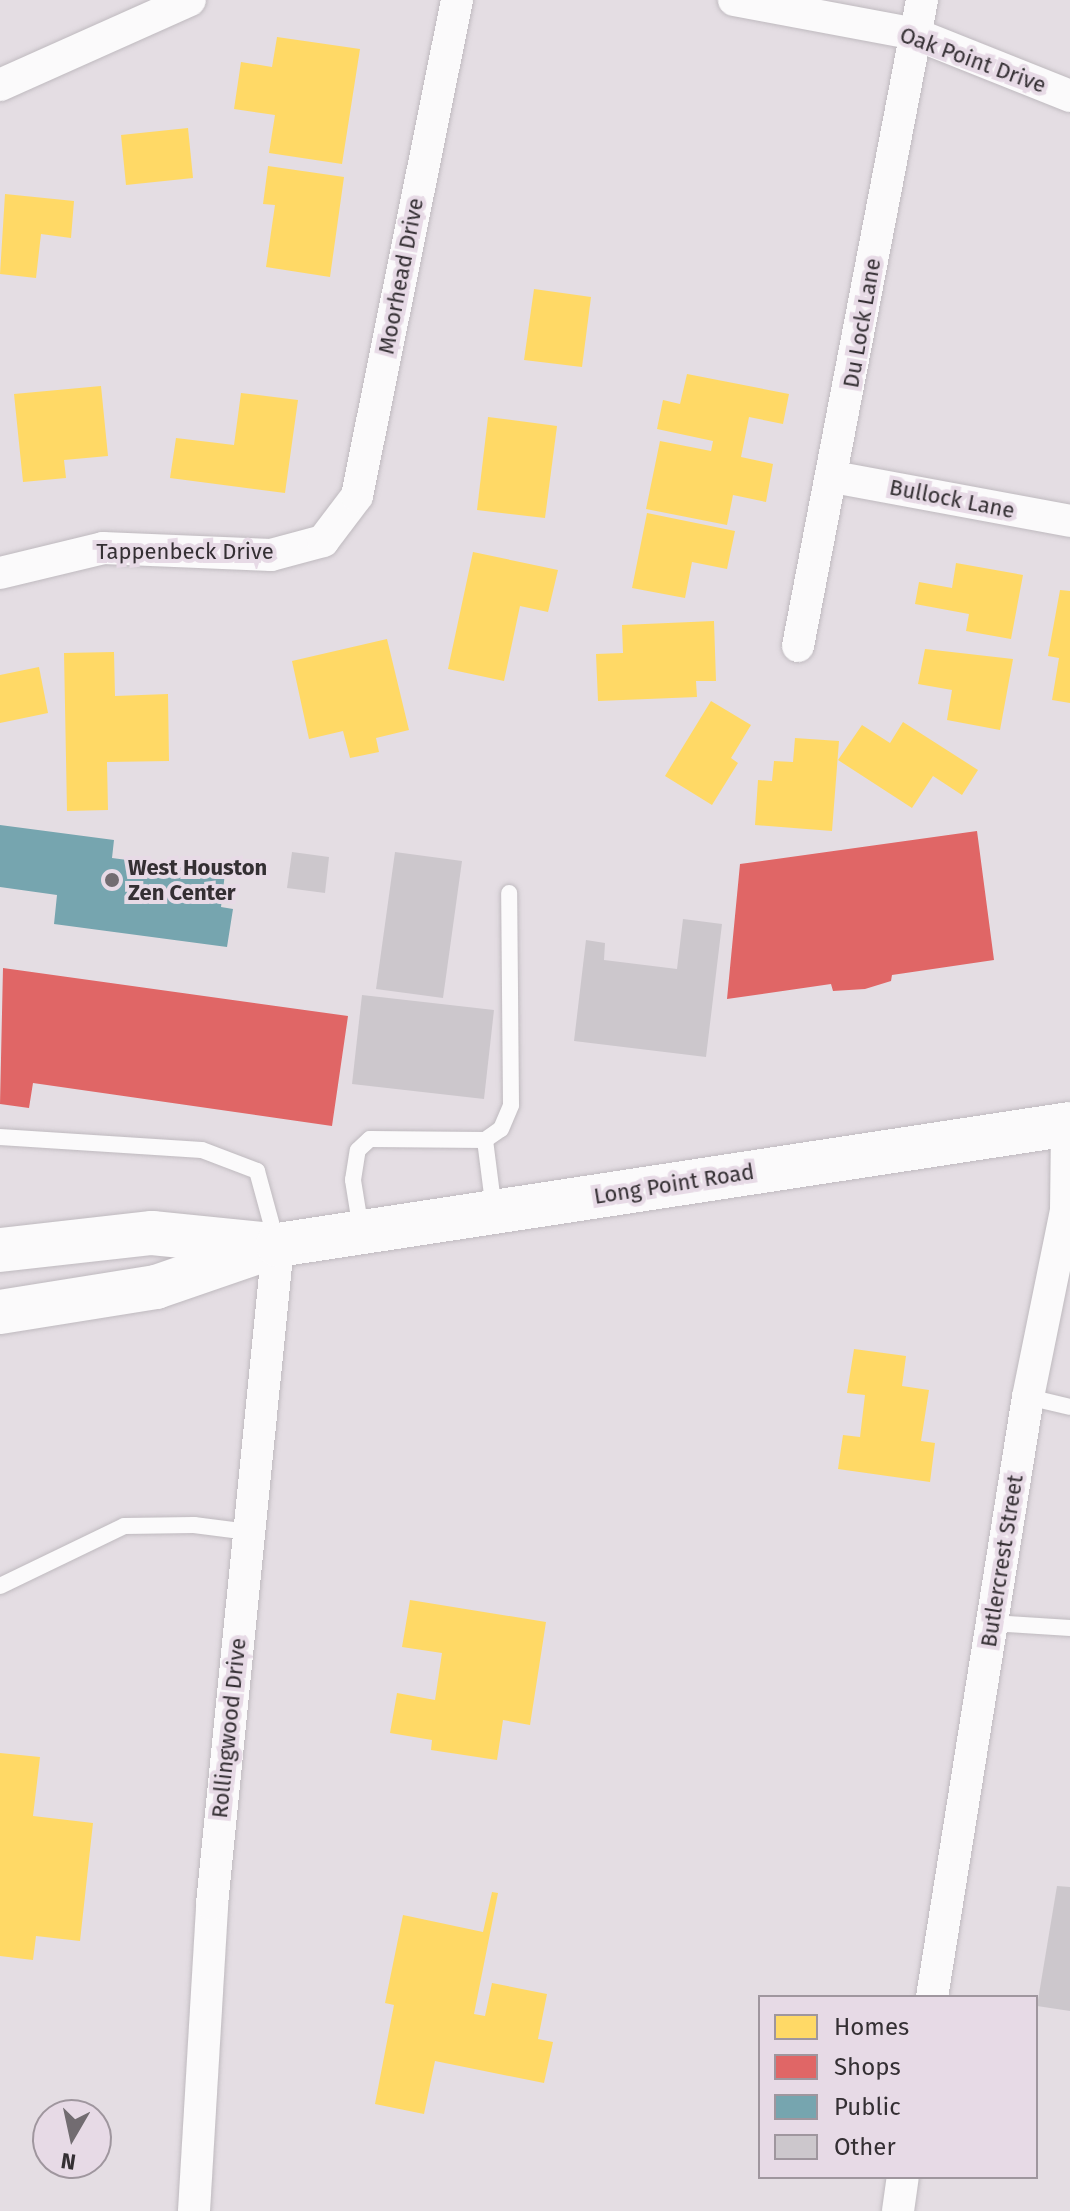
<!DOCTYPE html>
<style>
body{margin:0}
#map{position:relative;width:1070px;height:2211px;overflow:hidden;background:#e4dde3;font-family:"Fira Sans",sans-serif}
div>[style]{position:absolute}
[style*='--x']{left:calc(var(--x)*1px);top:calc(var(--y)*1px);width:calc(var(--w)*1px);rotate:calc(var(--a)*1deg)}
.homes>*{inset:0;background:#ffd966}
.shops>*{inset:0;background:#e06666}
.public>*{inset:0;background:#76a5af}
.building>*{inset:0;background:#ccc7cc}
.roads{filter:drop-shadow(0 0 2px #bfbabf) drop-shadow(0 0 2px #bfbabf)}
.service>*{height:16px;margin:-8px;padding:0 8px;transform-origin:8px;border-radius:8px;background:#fbfafb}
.minor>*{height:32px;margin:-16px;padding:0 16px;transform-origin:16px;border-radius:16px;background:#fbfafb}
.secondary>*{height:44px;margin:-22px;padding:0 22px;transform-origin:22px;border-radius:22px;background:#fbfafb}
.dots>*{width:22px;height:22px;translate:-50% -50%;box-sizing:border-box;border:4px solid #e7dae6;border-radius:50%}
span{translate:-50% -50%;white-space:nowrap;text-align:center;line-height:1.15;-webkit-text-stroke:8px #e7dae6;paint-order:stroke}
.street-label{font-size:22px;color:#342f33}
.poi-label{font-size:22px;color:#342f33;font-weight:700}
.left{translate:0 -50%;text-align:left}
.legend{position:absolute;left:758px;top:1995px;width:280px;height:184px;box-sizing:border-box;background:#e7dae6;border:2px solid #9f969e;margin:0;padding:10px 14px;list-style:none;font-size:24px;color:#342f33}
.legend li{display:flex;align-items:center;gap:16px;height:40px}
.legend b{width:40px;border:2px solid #9f969e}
.north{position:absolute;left:32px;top:2099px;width:80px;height:80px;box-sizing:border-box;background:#e7dae6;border:2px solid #9f969e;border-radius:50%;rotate:189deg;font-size:22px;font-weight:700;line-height:32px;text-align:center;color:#342f33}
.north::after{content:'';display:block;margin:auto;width:28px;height:36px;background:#726c71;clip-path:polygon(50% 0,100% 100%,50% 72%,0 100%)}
</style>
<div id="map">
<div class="homes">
<div style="clip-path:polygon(277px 37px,360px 49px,342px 164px,269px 153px,275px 115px,234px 109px,241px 62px,272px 67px)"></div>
<div style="clip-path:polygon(188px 128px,193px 178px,126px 185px,121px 135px)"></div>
<div style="clip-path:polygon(268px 166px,344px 177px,330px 277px,266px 267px,275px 205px,263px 204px)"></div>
<div style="clip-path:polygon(5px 194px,74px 201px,71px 238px,41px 234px,36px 278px,0 274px)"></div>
<div style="clip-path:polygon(534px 289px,591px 297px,582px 367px,524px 360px)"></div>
<div style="clip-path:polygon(687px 374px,789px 394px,783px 424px,749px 417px,741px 457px,773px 464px,766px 502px,733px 495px,727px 525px,646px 509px,660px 441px,711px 451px,713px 441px,657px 429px,663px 400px,680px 404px)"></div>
<div style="clip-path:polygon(101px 386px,108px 456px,64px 460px,66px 478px,23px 482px,14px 394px)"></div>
<div style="clip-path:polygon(241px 393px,298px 400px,285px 493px,170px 478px,176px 438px,234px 445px)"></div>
<div style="clip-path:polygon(488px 417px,557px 426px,545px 518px,477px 510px)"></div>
<div style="clip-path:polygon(647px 513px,735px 531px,727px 569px,692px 562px,685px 598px,632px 588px)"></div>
<div style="clip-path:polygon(473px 552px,558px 570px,548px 612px,520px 606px,504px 681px,448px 669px)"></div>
<div style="clip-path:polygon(956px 563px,1023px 575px,1011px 639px,966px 631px,969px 614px,915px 604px,919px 582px,952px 588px)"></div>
<div style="clip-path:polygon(1060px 590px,1070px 591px,1070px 703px,1052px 700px,1059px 658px,1048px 656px)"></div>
<div style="clip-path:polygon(714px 621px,716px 681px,696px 681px,697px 697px,598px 701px,596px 654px,623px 653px,622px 625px)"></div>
<div style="clip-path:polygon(387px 639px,409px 730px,376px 738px,379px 752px,350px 758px,343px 731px,309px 739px,292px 661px)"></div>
<div style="clip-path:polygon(925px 649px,1013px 659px,1000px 730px,947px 720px,952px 690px,918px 684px)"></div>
<div style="clip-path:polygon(114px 652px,115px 696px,168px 694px,169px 761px,107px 762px,108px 810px,67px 811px,64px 653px)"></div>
<div style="clip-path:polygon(39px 667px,48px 713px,0 723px,0 675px)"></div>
<div style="clip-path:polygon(711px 701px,751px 725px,731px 758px,738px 763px,712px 805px,665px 776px)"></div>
<div style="clip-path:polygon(903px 722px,978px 770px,962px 795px,933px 776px,912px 808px,838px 760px,862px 725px,890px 743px)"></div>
<div style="clip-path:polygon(795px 738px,839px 741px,832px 831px,755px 825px,758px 780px,772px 781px,774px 761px,793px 762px)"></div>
<div style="clip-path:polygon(854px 1349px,906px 1356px,902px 1386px,929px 1390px,921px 1441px,935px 1443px,930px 1482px,838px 1469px,843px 1435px,860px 1437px,865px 1395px,847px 1393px)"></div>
<div style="clip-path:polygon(410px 1600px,546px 1622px,530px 1725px,503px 1720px,497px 1760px,431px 1750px,432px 1740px,390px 1733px,397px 1693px,435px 1700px,442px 1653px,402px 1647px)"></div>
<div style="clip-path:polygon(0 1753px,40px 1757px,33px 1816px,93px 1823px,80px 1941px,36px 1936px,33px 1960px,0 1956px)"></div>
<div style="clip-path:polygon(492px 1892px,498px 1893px,474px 2014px,485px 2016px,492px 1983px,547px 1994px,538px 2039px,553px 2042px,544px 2083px,435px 2061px,424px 2114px,375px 2104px,394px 2005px,385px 2003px,403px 1915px,483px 1932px)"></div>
</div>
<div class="shops">
<div style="clip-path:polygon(977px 831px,994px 960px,892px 975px,891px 981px,865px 989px,833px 991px,831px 984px,727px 999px,740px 864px)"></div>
<div style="clip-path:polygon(3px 968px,348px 1016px,332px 1126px,33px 1083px,29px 1108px,0 1104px)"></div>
</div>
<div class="public">
<div style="clip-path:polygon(0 825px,114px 840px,112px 858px,225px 873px,221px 907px,233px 909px,227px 947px,54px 924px,57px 895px,0 887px)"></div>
</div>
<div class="building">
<div style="clip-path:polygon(292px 852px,329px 857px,325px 893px,287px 888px)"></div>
<div style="clip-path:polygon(395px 852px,462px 861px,443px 998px,376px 989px)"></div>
<div style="clip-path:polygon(683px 919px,722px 924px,706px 1057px,574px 1041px,586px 940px,605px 943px,604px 960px,677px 969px)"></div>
<div style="clip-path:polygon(362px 995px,494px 1010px,484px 1099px,352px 1084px)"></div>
<div style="clip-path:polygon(1057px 1886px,1070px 1887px,1070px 2011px,1037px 2006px)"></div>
</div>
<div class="roads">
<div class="service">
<div style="--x:0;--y:1137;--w:202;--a:3.7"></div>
<div style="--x:202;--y:1150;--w:59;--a:20.9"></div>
<div style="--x:257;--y:1171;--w:76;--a:74.7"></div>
<div style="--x:485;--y:1140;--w:19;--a:-35"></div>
<div style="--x:501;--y:1129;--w:26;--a:-67"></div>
<div style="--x:511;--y:1105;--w:212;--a:-90.5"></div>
<div style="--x:361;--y:1230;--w:51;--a:-99.1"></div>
<div style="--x:353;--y:1180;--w:30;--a:-81"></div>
<div style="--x:358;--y:1150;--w:16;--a:-43"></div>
<div style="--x:370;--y:1139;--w:115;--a:0.5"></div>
<div style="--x:485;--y:1140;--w:71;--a:82.7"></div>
<div style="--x:1028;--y:1397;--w:43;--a:13.4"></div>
<div style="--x:0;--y:1586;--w:138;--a:-25.8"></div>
<div style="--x:124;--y:1526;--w:70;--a:-0.8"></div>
<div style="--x:194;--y:1525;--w:55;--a:7.3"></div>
<div style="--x:992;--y:1623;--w:78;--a:3.7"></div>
</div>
<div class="minor">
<div style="--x:734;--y:0;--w:184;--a:10.6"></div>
<div style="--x:915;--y:34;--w:167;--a:21.8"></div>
<div style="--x:0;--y:85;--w:208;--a:-24.1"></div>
<div style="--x:833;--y:477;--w:241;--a:10.5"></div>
<div style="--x:0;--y:573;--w:106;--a:-13.6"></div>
<div style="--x:103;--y:548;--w:168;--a:2.4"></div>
<div style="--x:271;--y:555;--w:54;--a:-15.1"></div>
<div style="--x:323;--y:541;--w:56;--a:-52.9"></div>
<div style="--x:357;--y:496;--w:506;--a:-78.6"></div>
<div style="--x:798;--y:646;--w:658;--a:-79.13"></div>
<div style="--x:932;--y:1997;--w:608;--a:-80.91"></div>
<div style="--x:1028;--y:1397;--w:191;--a:-78.5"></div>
<div style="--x:1066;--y:1210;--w:85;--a:-89.3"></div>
<div style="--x:194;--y:2211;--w:308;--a:-86.6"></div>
<div style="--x:212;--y:1904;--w:662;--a:-84.28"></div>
<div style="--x:898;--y:2211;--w:34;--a:-82"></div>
</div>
<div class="secondary">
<div style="--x:0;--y:1250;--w:153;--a:-6.4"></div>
<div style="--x:152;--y:1233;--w:112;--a:5.7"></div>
<div style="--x:0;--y:1312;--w:158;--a:-9.1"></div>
<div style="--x:156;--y:1287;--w:129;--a:-19"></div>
<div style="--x:278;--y:1245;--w:801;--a:-8.69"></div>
</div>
</div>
<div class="dots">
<div style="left:112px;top:880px;background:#726c71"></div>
</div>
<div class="street-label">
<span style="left:973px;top:60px;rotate:20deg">Oak Point Drive</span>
<span style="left:401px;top:276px;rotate:-79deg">Moorhead Drive</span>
<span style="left:862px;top:323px;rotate:-80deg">Du Lock Lane</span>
<span style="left:952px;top:499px;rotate:11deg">Bullock Lane</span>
<span style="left:185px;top:552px">Tappenbeck Drive</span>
<span style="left:674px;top:1184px;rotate:-9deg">Long Point Road</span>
<span style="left:1002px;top:1561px;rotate:-81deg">Butlercrest Street</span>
<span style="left:229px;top:1728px;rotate:-84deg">Rollingwood Drive</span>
</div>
<div class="poi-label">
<span class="left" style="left:128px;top:880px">West Houston<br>Zen Center</span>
</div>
<ul class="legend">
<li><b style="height:22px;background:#ffd966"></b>Homes</li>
<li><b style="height:22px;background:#e06666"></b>Shops</li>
<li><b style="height:22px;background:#76a5af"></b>Public</li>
<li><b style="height:22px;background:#ccc7cc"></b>Other</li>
</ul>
<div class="north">N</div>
</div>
